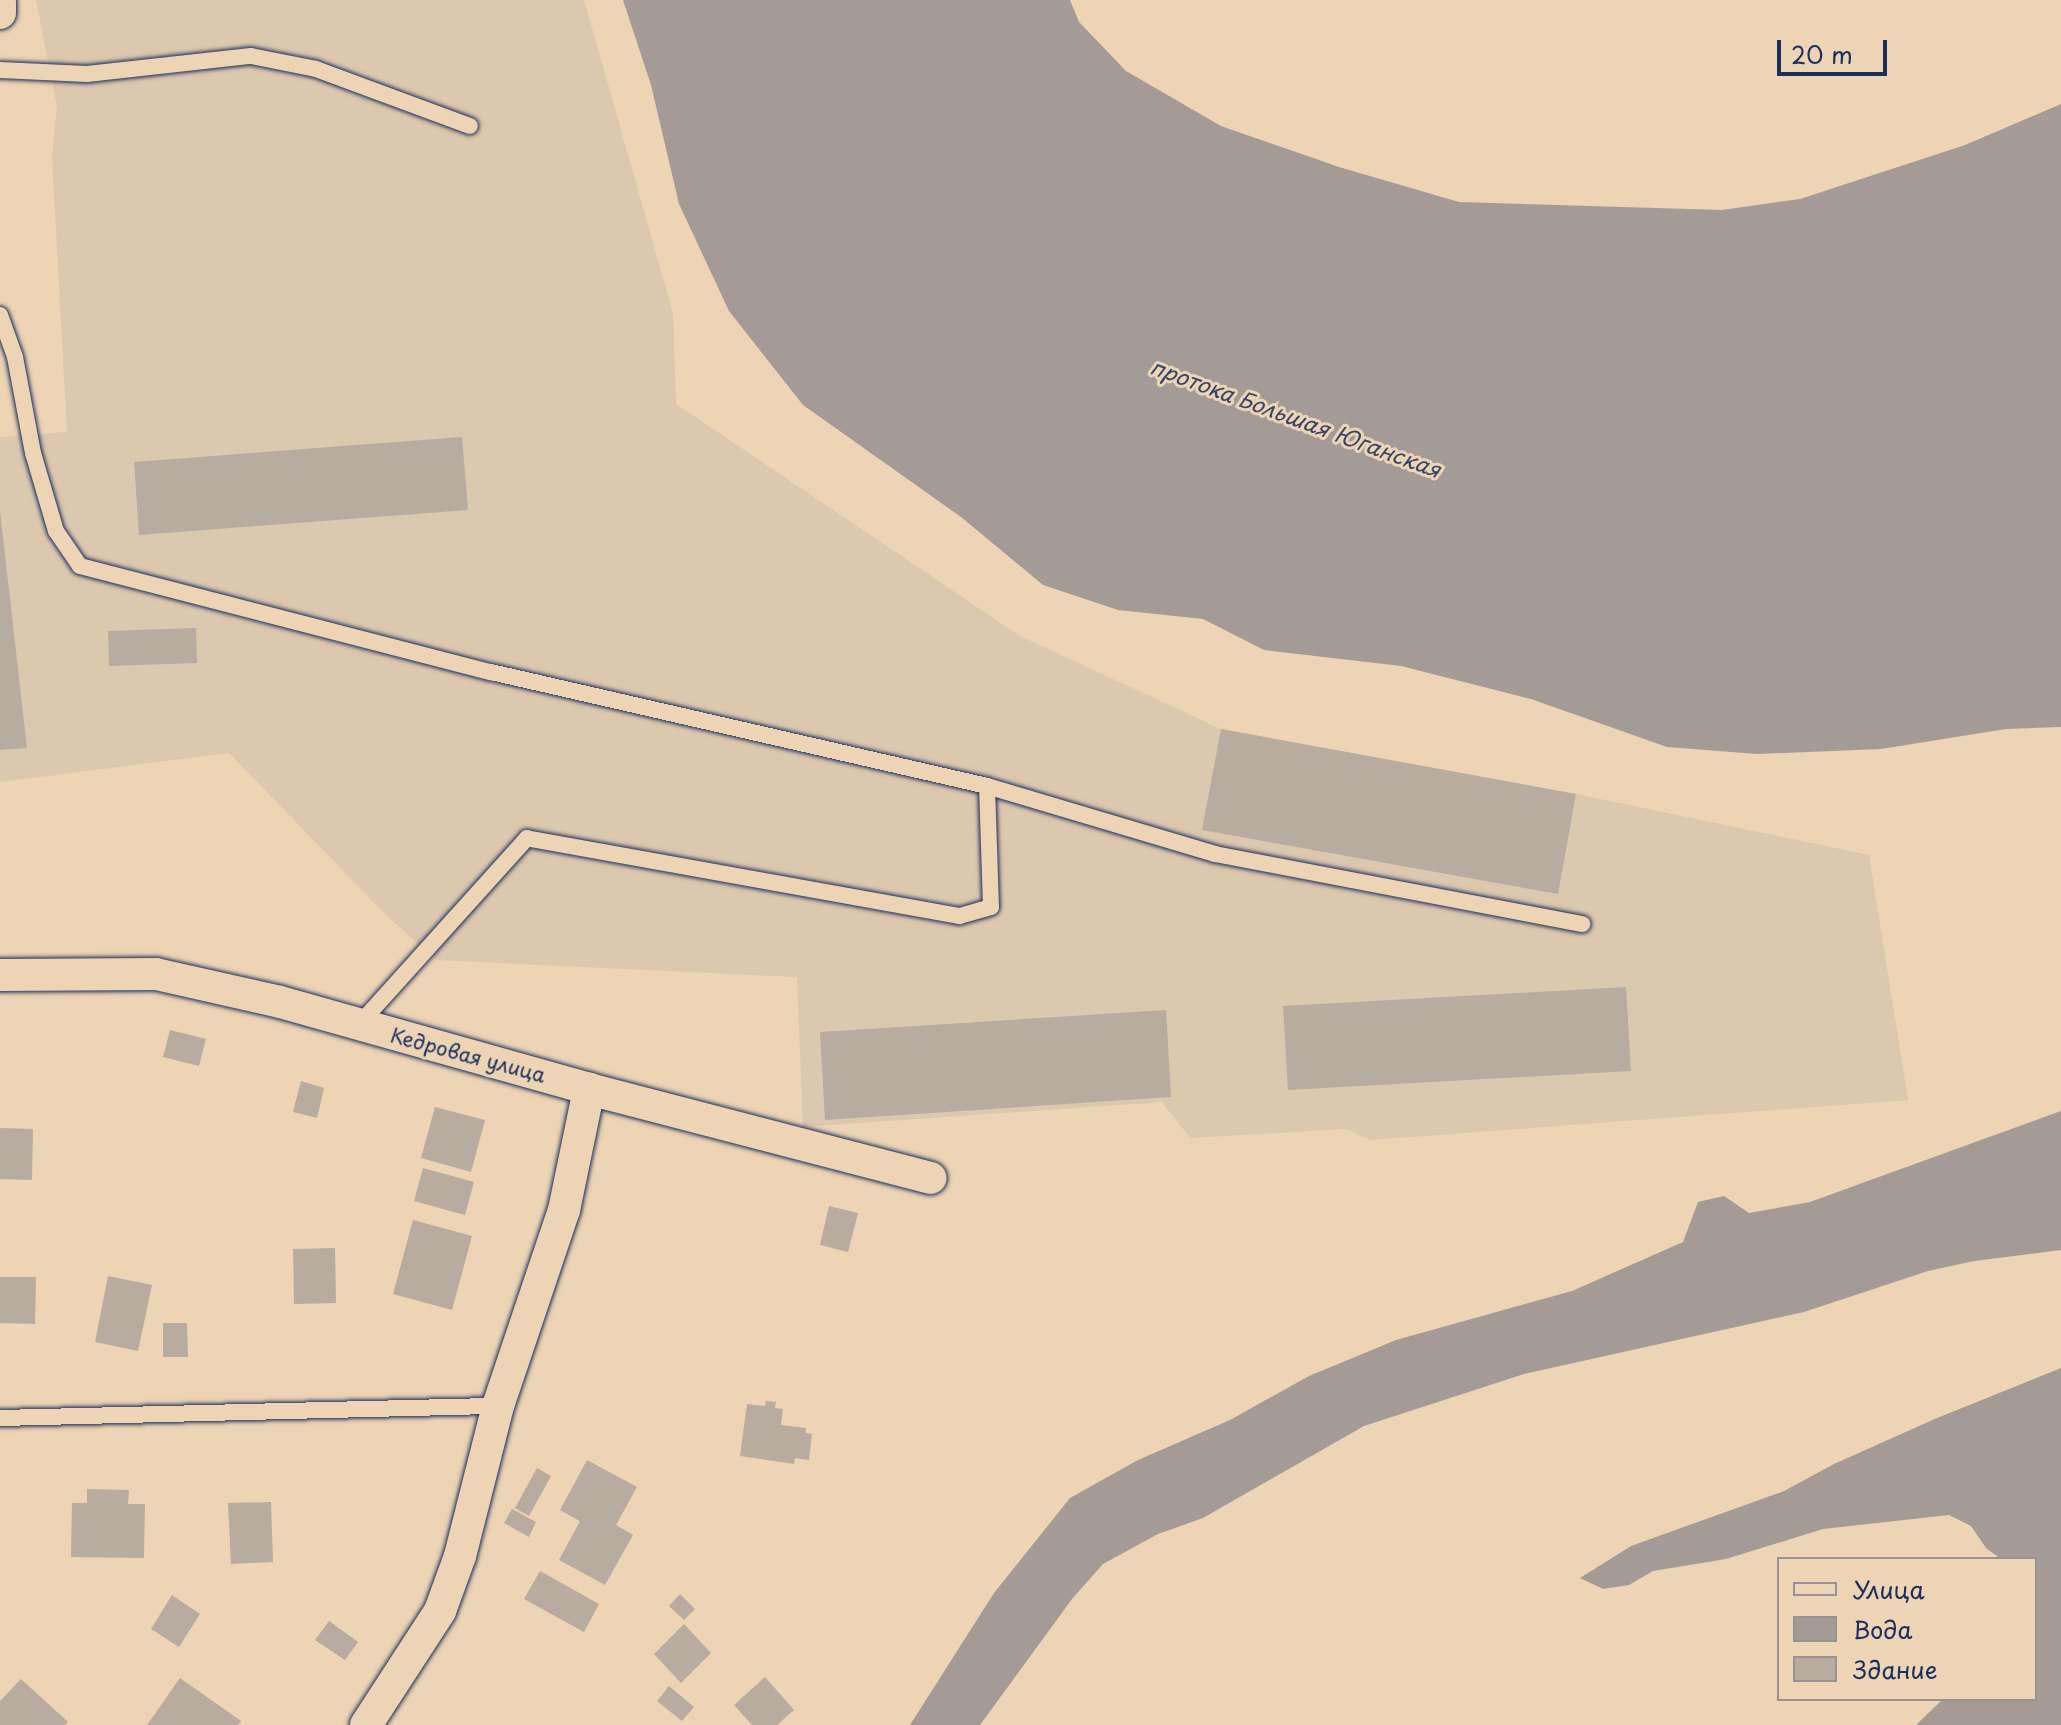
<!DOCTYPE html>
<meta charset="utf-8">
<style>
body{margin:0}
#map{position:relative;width:2061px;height:1725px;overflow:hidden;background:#ecd4b4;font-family:"Playpen Sans",sans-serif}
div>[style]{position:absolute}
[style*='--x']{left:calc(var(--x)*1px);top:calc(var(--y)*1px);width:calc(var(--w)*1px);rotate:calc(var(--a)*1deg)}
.built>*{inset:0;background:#dcc8ae}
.water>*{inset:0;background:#a49b96}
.building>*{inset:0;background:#b8ab9f}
.roads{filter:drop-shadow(0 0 2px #1b2f5e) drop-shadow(0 0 2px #1b2f5e)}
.lane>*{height:16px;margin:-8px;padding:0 8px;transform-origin:8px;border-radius:8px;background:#ecd4b4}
.street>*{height:32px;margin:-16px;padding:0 16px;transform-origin:16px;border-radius:16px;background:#ecd4b4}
span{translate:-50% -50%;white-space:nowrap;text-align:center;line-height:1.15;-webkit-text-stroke:6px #ecd4b4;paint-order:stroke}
.street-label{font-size:20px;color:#1b2f5e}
.water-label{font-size:22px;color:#364569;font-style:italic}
.legend{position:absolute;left:1777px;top:1557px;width:260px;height:144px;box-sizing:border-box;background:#ecd4b4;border:2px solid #989292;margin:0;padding:10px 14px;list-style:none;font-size:24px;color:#1b2f5e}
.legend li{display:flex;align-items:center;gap:16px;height:40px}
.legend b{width:40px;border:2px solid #989292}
.scale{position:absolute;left:1777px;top:40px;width:110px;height:36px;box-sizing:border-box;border:4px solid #1b2f5e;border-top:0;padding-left:10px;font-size:24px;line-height:28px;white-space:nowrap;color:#1b2f5e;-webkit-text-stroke:6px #ecd4b4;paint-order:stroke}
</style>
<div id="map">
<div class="built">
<div style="clip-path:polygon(36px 0,584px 0,673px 313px,676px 404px,1020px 636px,1221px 729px,1576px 794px,1869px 855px,1908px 1100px,1370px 1140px,1346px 1129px,1190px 1138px,1162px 1102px,803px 1127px,797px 977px,436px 960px,387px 916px,229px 753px,0 782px,0 437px,67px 432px,52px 158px,57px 106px)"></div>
</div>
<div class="water">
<div style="clip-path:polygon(623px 0,1070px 0,1079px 22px,1126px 71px,1221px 126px,1339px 167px,1459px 202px,1722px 210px,1800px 199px,1965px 145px,2061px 104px,2061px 727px,2006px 729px,1881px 749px,1757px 754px,1667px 747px,1531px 699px,1401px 666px,1264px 650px,1203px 619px,1118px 610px,1043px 585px,961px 517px,803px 405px,729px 311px,679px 204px,651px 85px)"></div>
<div style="clip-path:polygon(2061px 1111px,2061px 1250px,1974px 1261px,1928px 1271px,1804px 1312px,1524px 1374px,1364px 1426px,1203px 1518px,1158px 1534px,1103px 1564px,1072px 1599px,980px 1725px,910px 1725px,994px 1593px,1070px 1498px,1138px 1460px,1230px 1420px,1309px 1376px,1396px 1340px,1572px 1291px,1683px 1242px,1698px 1202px,1724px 1196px,1749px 1213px,1810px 1202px)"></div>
<div style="clip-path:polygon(2061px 1368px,2061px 1725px,1916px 1725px,1943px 1699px,2035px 1699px,2035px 1559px,2001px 1559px,1986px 1548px,1971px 1526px,1949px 1515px,1823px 1529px,1726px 1559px,1653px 1571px,1629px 1585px,1603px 1589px,1580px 1578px,1631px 1546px,1784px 1491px,1834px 1464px,1937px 1418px)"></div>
</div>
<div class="building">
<div style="clip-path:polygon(462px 437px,468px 510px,139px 535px,134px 462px)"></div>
<div style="clip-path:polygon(0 511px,27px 748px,0 750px)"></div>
<div style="clip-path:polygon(196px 628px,197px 663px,109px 666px,108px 631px)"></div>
<div style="clip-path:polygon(1221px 729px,1576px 794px,1558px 894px,1202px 830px)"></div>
<div style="clip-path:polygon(1626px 987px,1631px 1071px,1288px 1090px,1283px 1006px)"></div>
<div style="clip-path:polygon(1166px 1010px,1171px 1097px,825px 1120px,820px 1032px)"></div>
<div style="clip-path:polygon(170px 1030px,206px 1039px,199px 1066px,163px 1057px)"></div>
<div style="clip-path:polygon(301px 1081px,324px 1088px,317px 1118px,293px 1112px)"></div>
<div style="clip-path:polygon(435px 1107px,485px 1120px,471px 1172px,421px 1158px)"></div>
<div style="clip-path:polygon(0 1128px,33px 1129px,32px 1180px,0 1179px)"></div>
<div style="clip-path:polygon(423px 1168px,474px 1182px,465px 1215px,414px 1201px)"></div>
<div style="clip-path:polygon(829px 1206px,858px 1213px,848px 1252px,820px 1245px)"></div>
<div style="clip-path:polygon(413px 1220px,472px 1236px,452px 1310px,393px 1294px)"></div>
<div style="clip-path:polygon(335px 1248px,336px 1303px,294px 1304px,293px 1249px)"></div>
<div style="clip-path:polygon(108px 1276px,152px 1285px,138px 1351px,95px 1342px)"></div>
<div style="clip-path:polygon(0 1277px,36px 1277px,35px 1324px,0 1323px)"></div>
<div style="clip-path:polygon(163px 1323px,187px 1323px,188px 1357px,163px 1357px)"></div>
<div style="clip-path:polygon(766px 1401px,776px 1402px,775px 1408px,783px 1409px,781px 1425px,806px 1428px,806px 1433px,812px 1434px,809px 1460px,795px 1458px,794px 1464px,740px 1456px,747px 1404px,765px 1406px)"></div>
<div style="clip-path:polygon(587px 1460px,637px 1487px,616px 1525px,633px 1535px,605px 1585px,559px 1560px,580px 1521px,560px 1510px)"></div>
<div style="clip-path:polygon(537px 1468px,551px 1476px,529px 1516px,515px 1508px)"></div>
<div style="clip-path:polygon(87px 1489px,129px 1490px,128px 1504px,145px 1504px,144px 1558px,71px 1557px,72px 1503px,87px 1503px)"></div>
<div style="clip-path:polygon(271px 1502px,273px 1562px,231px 1564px,228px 1503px)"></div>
<div style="clip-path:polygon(512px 1509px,536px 1522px,529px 1537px,504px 1523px)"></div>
<div style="clip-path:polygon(540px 1571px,599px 1604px,584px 1632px,524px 1599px)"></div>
<div style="clip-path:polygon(680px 1594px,695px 1609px,684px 1620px,669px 1606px)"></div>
<div style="clip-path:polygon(172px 1595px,200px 1614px,179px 1647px,151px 1629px)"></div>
<div style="clip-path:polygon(329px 1621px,358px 1642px,345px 1660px,315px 1640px)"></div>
<div style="clip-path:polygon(684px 1624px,711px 1653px,681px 1683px,654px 1654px)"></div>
<div style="clip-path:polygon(765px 1677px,794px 1710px,777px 1725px,752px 1725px,734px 1705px)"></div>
<div style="clip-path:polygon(180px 1678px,241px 1721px,238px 1725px,147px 1725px)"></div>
<div style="clip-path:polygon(21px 1679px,68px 1722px,65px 1725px,0 1725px,0 1701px)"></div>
<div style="clip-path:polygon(669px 1686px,694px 1707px,682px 1721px,657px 1701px)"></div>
</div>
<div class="roads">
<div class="lane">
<div style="--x:0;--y:70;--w:87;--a:2.6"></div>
<div style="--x:87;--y:74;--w:165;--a:-6.3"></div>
<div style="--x:251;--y:56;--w:66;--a:11.3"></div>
<div style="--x:316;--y:69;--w:164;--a:20.3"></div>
<div style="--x:0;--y:315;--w:45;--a:70.3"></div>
<div style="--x:15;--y:357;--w:98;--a:79.4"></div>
<div style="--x:33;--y:453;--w:81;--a:73.6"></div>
<div style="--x:56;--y:531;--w:42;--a:55.6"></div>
<div style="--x:80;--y:566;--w:424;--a:14.5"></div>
<div style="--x:491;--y:672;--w:509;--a:12.94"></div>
<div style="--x:987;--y:786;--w:121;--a:88.1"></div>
<div style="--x:991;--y:907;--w:33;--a:164"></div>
<div style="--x:959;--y:916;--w:439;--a:-169.8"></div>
<div style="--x:527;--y:838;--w:253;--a:132"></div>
<div style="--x:987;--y:786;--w:238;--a:16.6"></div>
<div style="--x:1215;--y:854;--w:374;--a:10.8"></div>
<div style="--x:0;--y:1418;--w:498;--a:-1.4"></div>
</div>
<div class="street">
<div style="--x:0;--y:2;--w:11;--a:90"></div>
<div style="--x:0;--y:975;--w:156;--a:-0.4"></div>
<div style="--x:156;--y:974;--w:127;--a:12.7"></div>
<div style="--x:280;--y:1002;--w:321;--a:15.7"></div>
<div style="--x:589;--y:1089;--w:353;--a:14.6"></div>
<div style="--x:366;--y:1725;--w:136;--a:-57"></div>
<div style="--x:440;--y:1611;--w:59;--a:-70"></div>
<div style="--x:460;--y:1556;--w:155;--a:-75.8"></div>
<div style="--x:498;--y:1406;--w:207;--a:-71.4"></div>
<div style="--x:564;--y:1210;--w:124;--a:-78.3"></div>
</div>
</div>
<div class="street-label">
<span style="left:468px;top:1055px;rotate:15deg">Кедровая улица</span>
</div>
<div class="water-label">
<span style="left:1296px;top:417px;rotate:20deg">протока Большая Юганская</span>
</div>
<ul class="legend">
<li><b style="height:10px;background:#ecd4b4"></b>Улица</li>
<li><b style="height:22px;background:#a49b96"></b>Вода</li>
<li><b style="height:22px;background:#b8ab9f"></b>Здание</li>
</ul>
<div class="scale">20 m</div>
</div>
